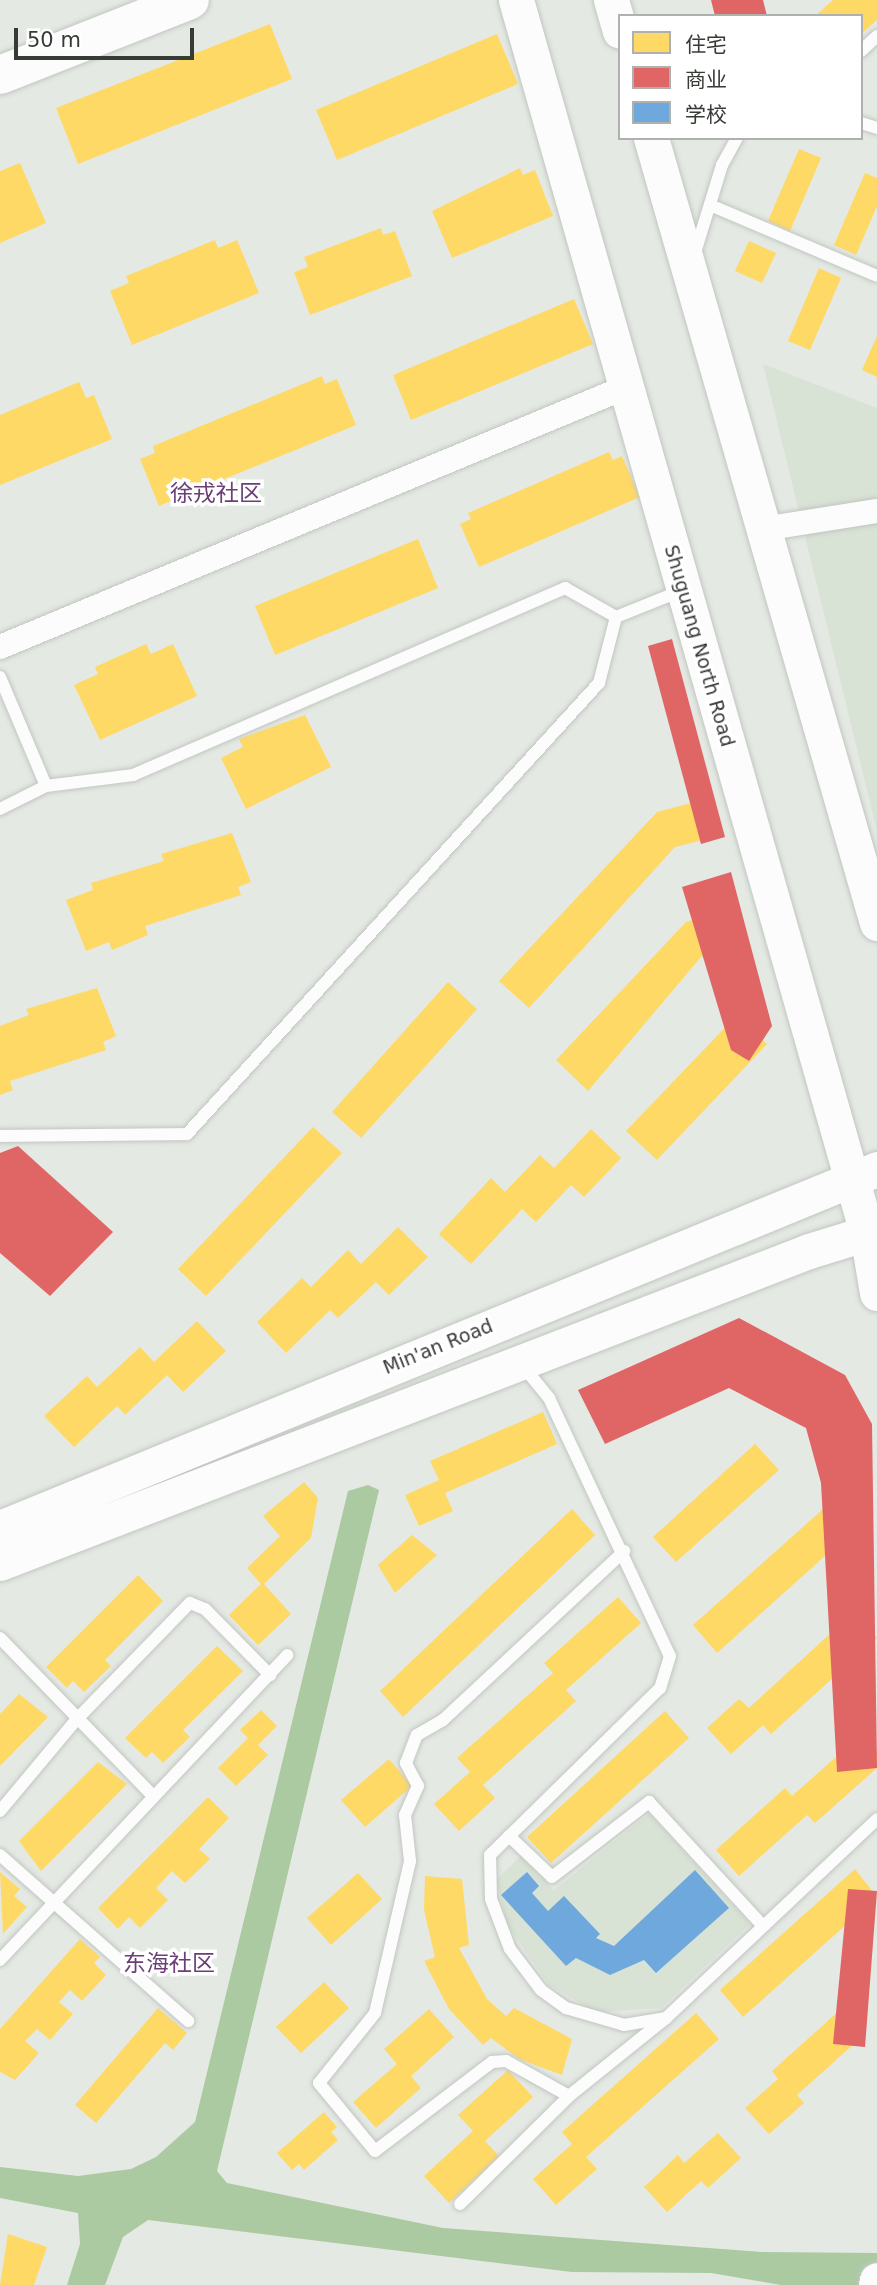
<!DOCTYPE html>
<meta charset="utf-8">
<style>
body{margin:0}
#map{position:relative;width:877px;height:2285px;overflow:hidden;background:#e4e9e3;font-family:"DejaVu Sans","Noto Sans SC",sans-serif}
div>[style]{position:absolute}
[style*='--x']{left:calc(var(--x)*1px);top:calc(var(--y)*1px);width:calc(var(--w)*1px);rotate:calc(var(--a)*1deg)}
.built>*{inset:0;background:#d8e2d5}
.water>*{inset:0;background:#abcaa2}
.homes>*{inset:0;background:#ffd966}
.shops>*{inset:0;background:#e06666}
.schools>*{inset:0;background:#6fa8dc}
.roads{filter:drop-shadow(0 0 2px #c2c6c1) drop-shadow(0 0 2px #c2c6c1)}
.service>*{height:12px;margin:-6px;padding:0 6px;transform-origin:6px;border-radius:6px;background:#fbfcfb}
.minor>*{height:24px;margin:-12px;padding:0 12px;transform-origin:12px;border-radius:12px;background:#fbfcfb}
.secondary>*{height:35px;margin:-17.5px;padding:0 17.5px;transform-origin:17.5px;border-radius:17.5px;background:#fbfcfb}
.primary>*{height:38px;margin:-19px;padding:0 19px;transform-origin:19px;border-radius:19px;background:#fbfcfb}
span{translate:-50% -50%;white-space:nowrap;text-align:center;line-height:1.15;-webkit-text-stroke:7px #fff;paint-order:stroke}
.street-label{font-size:19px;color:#373b36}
.quarter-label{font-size:23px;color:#693f76}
.legend{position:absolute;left:618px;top:14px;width:245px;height:126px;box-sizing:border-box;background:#fff;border:2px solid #afb1af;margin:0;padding:9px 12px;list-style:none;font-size:21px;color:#373b36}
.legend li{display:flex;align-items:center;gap:14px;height:35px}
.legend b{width:35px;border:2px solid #afb1af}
.scale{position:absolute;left:14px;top:28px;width:180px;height:32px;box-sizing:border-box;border:4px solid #373b36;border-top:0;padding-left:9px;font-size:21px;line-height:24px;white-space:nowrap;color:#373b36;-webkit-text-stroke:5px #fff;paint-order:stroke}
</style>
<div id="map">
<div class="built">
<div style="clip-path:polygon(763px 364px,877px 408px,877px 831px)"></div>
<div style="clip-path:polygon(649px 1814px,750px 1924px,661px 2008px,596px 2012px,549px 1985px,507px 1924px,496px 1880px,521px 1856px,554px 1890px)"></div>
</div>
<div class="water">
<div style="clip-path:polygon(368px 1485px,379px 1490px,217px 2171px,227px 2183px,443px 2228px,762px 2252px,877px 2253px,877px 2285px,781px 2285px,711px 2273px,572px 2272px,148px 2220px,123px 2237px,105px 2285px,67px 2285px,80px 2244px,78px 2213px,0 2198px,0 2167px,78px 2176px,131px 2169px,156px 2157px,195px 2122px,348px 1491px)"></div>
</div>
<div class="homes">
<div style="clip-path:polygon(833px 0,877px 0,877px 20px,861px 34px,861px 16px,815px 16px)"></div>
<div style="clip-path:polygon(270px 24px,292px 79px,78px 164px,56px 108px)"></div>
<div style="clip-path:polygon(497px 34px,518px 84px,337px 160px,316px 110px)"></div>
<div style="clip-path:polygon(799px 149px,821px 158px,790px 231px,768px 221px)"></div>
<div style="clip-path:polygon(20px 163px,46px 223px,0 243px,0 171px)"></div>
<div style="clip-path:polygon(520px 168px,523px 175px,535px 170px,553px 216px,452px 258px,432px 211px)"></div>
<div style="clip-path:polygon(865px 173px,877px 178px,877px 206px,856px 255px,834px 245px)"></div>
<div style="clip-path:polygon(381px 228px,383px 235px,395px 231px,412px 276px,310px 315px,294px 272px,308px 267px,304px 257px)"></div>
<div style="clip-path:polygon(215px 240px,218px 248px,237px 240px,259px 293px,132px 345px,110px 291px,129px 283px,126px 276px)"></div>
<div style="clip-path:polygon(749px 241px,776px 253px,762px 283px,735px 271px)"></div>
<div style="clip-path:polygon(819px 268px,841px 278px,810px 350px,788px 341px)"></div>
<div style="clip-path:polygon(574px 299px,593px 344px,411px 420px,393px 375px)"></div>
<div style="clip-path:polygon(877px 336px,877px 377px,862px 370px)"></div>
<div style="clip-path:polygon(322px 376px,325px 384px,337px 379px,356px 425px,159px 506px,140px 459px,155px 453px,153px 446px)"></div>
<div style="clip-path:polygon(79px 382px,86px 398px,94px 395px,112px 439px,0 485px,0 415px)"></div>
<div style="clip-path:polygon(609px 452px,613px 460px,622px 456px,640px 497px,479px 567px,460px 524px,471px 519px,468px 513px)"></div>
<div style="clip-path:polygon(418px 539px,438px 588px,275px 655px,255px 606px)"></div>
<div style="clip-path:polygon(146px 644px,151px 654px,173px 644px,197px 696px,100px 740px,74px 685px,98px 674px,95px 667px)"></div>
<div style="clip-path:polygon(305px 715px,331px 767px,246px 809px,221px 758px,243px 747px,239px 739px)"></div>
<div style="clip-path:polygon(714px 797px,723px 835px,675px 847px,529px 1008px,499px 981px,657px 812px)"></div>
<div style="clip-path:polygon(232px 833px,251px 882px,238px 887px,241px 895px,145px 926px,148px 935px,112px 950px,109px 942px,86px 951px,66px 900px,93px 890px,91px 883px,164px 861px,161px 854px)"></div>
<div style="clip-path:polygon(739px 905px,748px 943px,701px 957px,588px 1091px,556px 1060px,686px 922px)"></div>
<div style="clip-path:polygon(448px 982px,477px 1009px,361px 1138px,332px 1112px)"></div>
<div style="clip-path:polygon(97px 988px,116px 1036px,103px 1042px,106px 1050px,10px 1081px,13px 1090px,0 1095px,0 1026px,29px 1015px,26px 1009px)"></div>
<div style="clip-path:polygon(737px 1015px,767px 1044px,657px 1160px,626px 1131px)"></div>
<div style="clip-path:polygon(313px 1127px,342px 1153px,206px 1296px,178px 1269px)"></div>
<div style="clip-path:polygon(591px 1129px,621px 1158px,584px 1197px,571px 1185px,536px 1222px,522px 1209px,471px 1264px,439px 1234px,491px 1178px,505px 1192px,540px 1155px,554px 1168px)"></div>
<div style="clip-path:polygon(398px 1227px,428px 1257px,389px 1295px,376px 1282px,338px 1318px,330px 1310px,286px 1353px,257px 1322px,302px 1278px,311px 1287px,348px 1250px,361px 1264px)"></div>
<div style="clip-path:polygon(197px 1321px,226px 1351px,183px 1392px,167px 1375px,125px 1415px,117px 1406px,74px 1447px,44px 1416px,87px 1376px,97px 1387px,140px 1347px,154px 1362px)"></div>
<div style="clip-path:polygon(709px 1342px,723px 1375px,603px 1429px,588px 1396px)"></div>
<div style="clip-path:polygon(543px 1412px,557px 1444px,445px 1493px,453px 1511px,419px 1526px,405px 1495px,439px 1480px,430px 1461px)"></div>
<div style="clip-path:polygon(755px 1444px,779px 1470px,676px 1562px,653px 1537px)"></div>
<div style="clip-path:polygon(304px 1482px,318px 1498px,311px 1538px,264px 1584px,291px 1614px,258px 1645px,229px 1615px,261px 1584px,247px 1568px,280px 1536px,263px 1516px)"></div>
<div style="clip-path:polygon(850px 1485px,874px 1512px,717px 1653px,693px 1625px)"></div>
<div style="clip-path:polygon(572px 1509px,595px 1535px,403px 1717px,380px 1691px)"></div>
<div style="clip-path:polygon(412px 1535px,437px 1555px,395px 1593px,378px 1565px)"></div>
<div style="clip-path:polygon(138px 1575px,163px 1601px,105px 1660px,111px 1666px,84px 1692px,73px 1681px,67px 1688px,46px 1667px)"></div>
<div style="clip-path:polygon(618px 1597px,641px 1623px,566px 1690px,576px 1701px,483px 1785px,495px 1798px,459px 1831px,434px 1804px,470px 1772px,457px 1758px,553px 1673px,544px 1663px)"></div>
<div style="clip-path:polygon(856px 1610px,877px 1638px,771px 1734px,763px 1725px,731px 1754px,707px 1728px,739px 1699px,749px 1708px)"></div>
<div style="clip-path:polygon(217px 1646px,243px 1671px,183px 1730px,190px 1737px,163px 1763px,152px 1752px,146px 1758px,125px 1738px)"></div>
<div style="clip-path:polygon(19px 1694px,48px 1717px,0 1766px,0 1714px)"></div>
<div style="clip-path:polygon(261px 1710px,277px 1726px,258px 1745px,268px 1755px,236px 1786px,218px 1768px,248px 1738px,240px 1730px)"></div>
<div style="clip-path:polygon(665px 1711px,689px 1738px,551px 1863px,527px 1837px)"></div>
<div style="clip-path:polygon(862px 1734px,877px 1751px,877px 1768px,815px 1823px,807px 1815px,739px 1876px,716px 1850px,785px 1788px,792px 1796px)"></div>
<div style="clip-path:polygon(389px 1759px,412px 1786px,365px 1827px,341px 1800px)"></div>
<div style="clip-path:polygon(98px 1762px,127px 1784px,41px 1871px,19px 1841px)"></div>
<div style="clip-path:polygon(208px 1797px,229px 1818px,199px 1849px,210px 1859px,185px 1883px,172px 1871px,156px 1888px,168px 1900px,140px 1928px,129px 1917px,118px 1929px,98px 1908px)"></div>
<div style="clip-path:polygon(855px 1869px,877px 1897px,743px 2017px,720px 1990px)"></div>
<div style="clip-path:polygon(0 1872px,20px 1889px,14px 1896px,27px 1907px,3px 1934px)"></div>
<div style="clip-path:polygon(358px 1873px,382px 1899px,331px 1945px,307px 1918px)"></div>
<div style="clip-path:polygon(425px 1876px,462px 1879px,469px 1945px,459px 1948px,487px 1999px,506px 2016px,514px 2008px,572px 2039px,562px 2075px,519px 2059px,491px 2038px,483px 2045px,449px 2009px,424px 1961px,435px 1957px,424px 1910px)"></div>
<div style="clip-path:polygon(80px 1939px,100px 1957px,94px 1963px,106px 1975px,82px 2001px,70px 1990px,59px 2002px,73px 2014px,50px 2040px,37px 2029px,25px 2041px,39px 2053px,15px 2080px,0 2072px,0 2029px)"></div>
<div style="clip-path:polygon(324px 1982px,349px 2008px,301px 2053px,276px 2027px)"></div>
<div style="clip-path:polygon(158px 2008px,187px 2033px,173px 2050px,165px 2043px,96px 2123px,75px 2105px)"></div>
<div style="clip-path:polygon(429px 2009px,454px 2037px,411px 2076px,421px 2088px,376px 2128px,353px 2102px,397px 2064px,384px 2049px)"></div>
<div style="clip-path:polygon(841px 2009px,864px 2035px,797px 2095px,804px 2103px,769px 2134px,745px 2108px,778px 2079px,772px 2071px)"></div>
<div style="clip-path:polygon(696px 2013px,719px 2039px,586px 2157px,597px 2169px,556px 2205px,533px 2179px,572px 2144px,562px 2132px)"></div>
<div style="clip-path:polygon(508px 2070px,533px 2097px,485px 2141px,499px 2156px,449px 2203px,424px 2176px,473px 2131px,458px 2115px)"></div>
<div style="clip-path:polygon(324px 2112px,337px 2127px,331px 2132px,338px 2140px,304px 2170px,299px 2164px,292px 2170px,277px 2153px)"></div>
<div style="clip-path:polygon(718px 2133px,741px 2158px,708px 2188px,701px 2181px,667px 2212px,644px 2187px,678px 2155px,684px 2163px)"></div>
<div style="clip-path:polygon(8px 2234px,47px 2247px,34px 2285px,0 2285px)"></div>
</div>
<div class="shops">
<div style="clip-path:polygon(711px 0,763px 0,767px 16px,715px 16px)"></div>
<div style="clip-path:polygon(672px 639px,725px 837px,701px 844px,648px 646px)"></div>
<div style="clip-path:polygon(731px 872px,772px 1026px,749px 1061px,731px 1050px,682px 887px)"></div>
<div style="clip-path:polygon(18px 1146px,113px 1232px,50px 1296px,0 1253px,0 1153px)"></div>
<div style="clip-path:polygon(739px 1318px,845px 1375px,872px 1424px,877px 1768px,837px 1772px,821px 1483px,806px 1428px,729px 1388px,605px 1444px,578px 1390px)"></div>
<div style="clip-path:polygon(848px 1889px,877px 1891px,865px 2047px,833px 2044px)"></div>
</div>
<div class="schools">
<div style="clip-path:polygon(695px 1870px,729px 1908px,656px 1973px,644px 1960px,610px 1975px,576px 1958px,566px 1966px,501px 1895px,527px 1872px,539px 1886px,532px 1893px,548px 1911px,564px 1896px,600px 1934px,596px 1938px,614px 1946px)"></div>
</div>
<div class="roads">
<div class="service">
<div style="--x:861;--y:51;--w:22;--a:-43"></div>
<div style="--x:861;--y:123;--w:17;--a:17"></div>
<div style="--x:710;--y:205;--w:181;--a:23"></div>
<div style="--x:694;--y:256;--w:95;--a:-72.9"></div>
<div style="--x:722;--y:165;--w:31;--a:-61"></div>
<div style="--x:0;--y:677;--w:118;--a:67.1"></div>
<div style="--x:0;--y:809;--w:51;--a:-26.6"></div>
<div style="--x:46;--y:786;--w:88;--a:-7.2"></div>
<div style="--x:133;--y:775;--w:471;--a:-23.4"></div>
<div style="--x:565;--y:588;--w:59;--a:29.6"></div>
<div style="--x:0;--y:1136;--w:187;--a:-0.6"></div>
<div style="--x:187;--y:1134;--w:611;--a:-47.59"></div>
<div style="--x:599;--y:683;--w:68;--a:-75.6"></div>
<div style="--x:616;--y:617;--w:72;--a:-21.9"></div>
<div style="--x:522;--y:1365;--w:43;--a:50.7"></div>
<div style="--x:549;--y:1398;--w:285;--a:64.9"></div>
<div style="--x:670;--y:1656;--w:34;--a:107"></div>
<div style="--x:660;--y:1688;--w:238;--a:135.5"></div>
<div style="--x:490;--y:1855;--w:44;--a:88.7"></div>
<div style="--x:491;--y:1899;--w:53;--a:69.2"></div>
<div style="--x:510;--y:1949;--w:51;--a:52.9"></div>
<div style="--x:541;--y:1990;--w:31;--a:36"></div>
<div style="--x:566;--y:2008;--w:60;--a:16.3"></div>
<div style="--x:624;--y:2025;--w:43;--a:-9.5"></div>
<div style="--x:0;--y:1638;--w:220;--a:45.9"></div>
<div style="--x:0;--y:1811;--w:120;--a:-50.1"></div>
<div style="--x:77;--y:1719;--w:162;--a:-45.8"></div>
<div style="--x:190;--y:1603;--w:16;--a:22"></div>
<div style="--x:205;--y:1609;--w:93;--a:45.4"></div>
<div style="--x:509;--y:1836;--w:59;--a:43.6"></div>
<div style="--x:552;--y:1877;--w:123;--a:-37.7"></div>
<div style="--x:649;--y:1802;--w:168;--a:47.4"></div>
<div style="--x:0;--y:1855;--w:251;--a:41.4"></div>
<div style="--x:0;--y:1960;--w:419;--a:-46.7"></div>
<div style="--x:569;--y:2096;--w:72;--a:-150.9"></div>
<div style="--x:506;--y:2061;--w:14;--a:176"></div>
<div style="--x:492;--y:2062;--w:147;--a:142.7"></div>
<div style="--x:375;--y:2151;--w:88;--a:-129.5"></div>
<div style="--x:319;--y:2083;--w:90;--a:-51.3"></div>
<div style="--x:375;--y:2013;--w:156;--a:-77"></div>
<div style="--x:410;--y:1861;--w:46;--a:-96.2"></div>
<div style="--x:405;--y:1815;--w:32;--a:-66"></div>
<div style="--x:418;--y:1786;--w:26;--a:-118"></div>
<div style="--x:406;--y:1763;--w:30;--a:-69"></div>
<div style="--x:417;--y:1735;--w:30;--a:-30"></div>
<div style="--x:443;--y:1720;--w:248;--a:-43"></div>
<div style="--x:460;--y:2204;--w:153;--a:-44.7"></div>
<div style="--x:569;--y:2096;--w:124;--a:-38.8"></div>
<div style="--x:666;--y:2018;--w:290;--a:-43.3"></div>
</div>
<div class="minor">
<div style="--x:763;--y:529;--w:115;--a:-9"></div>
<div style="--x:0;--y:647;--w:678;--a:-22.55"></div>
</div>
<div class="secondary">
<div style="--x:516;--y:0;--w:1282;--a:74.11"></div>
<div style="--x:867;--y:1233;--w:61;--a:80.5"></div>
<div style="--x:611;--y:0;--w:32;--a:74"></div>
<div style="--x:651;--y:138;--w:817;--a:73.94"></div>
<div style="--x:0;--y:1528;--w:948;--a:-22.26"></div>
<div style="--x:0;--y:1563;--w:867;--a:-21.09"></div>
<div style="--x:809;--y:1251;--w:71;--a:-17.2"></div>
<div style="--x:876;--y:2285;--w:5;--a:-79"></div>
</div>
<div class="primary">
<div style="--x:0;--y:75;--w:204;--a:-21.5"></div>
</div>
</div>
<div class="street-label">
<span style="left:699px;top:646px;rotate:74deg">Shuguang North Road</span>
<span style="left:438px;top:1347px;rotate:-22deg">Min'an Road</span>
</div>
<div class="quarter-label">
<span style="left:216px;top:493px">徐戎社区</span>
<span style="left:169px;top:1963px">东海社区</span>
</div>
<ul class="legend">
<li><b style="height:19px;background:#ffd966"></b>住宅</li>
<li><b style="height:19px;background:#e06666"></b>商业</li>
<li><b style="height:19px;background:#6fa8dc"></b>学校</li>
</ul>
<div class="scale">50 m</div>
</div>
